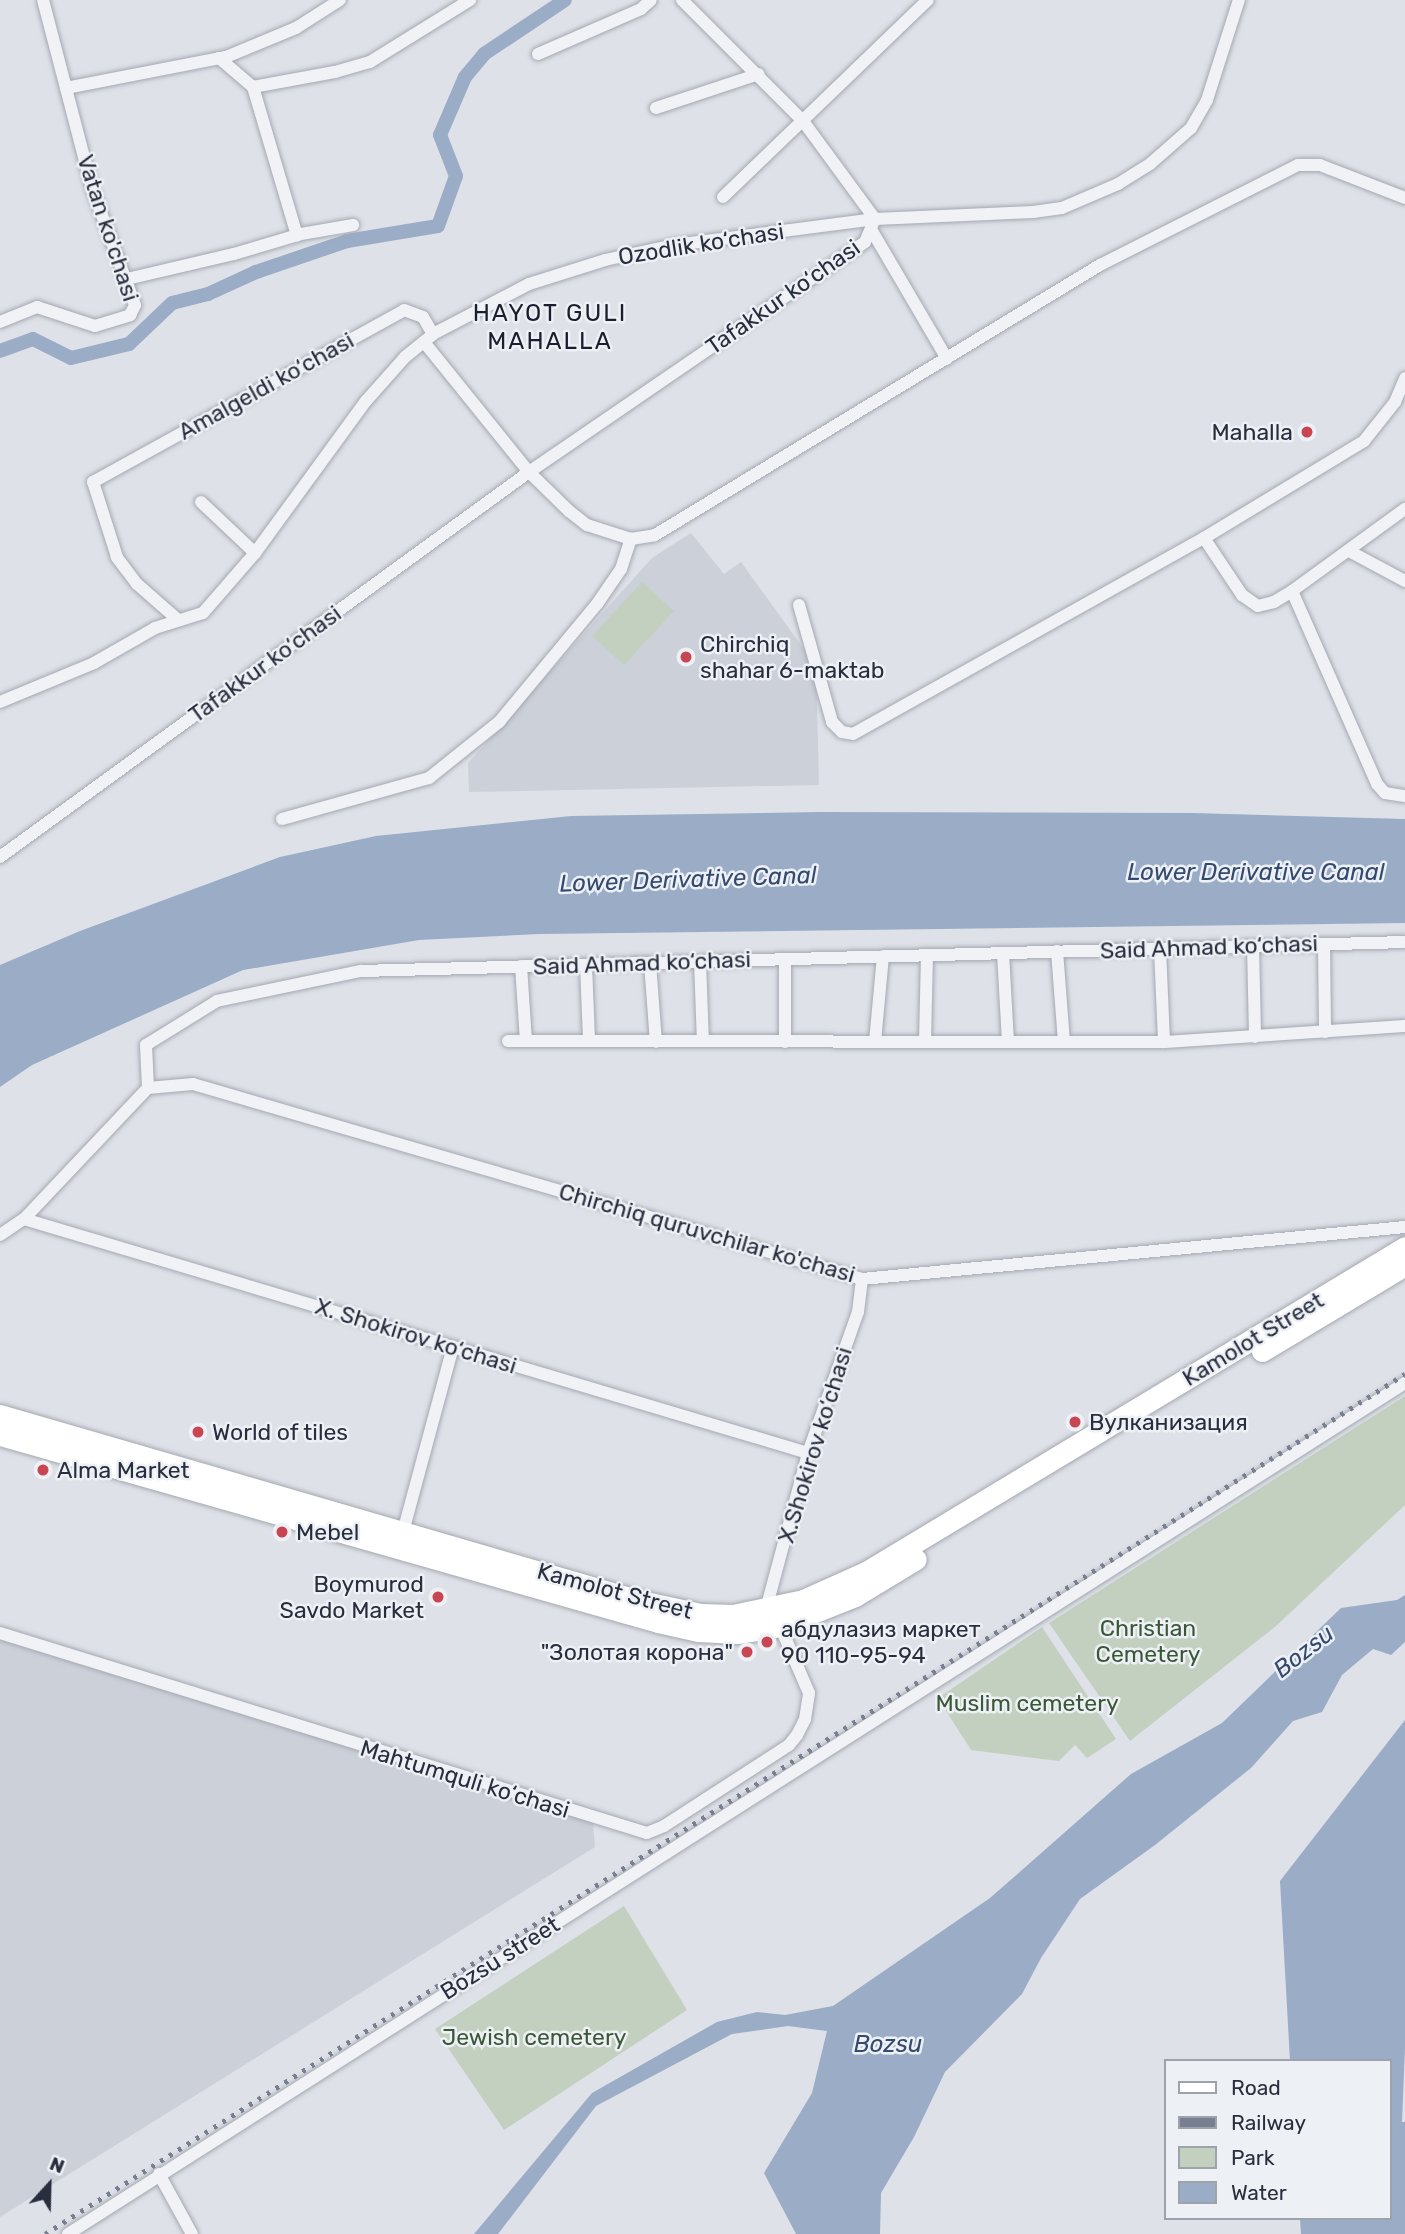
<!DOCTYPE html>
<meta charset="utf-8">
<style>
body{margin:0}
#map{position:relative;width:1405px;height:2234px;overflow:hidden;background:#dee1e7;font-family:Rubik,sans-serif}
div>[style]{position:absolute}
[style*='--x']{left:calc(var(--x)*1px);top:calc(var(--y)*1px);width:calc(var(--w)*1px);rotate:calc(var(--a)*1deg)}
.built>*{inset:0;background:#ccd0d9}
.green>*{inset:0;background:#c3d0bf}
.water>*{inset:0;background:#9aacc6}
.canal>*{height:14px;margin:-7px;padding:0 7px;transform-origin:7px;border-radius:7px;background:#9aacc6}
.roads{filter:drop-shadow(0 0 2px #a4a8b1) drop-shadow(0 0 2px #a4a8b1)}
.minor>*{height:12px;margin:-6px;padding:0 6px;transform-origin:6px;border-radius:6px;background:#f0f2f5}
.primary>*{height:21px;margin:-10.5px;padding:0 10.5px;transform-origin:10.5px;border-radius:10.5px;background:#fff}
.rail>*{height:4.5px;margin-top:-2.25px;transform-origin:0;background:repeating-linear-gradient(90deg,#787f90 0 3.5px,transparent 0 10.5px)}
.dots>*{width:19px;height:19px;translate:-50% -50%;box-sizing:border-box;border:4px solid #edf0f5;border-radius:50%}
span{translate:-50% -50%;white-space:nowrap;text-align:center;line-height:1.15;-webkit-text-stroke:5px #edf0f5;paint-order:stroke}
.street-label{font-size:23px;color:#282e3d}
.poi-label{font-size:23px;color:#282e3d}
.right{translate:-100% -50%;text-align:right}
.left{translate:0 -50%;text-align:left}
.park-label{font-size:23px;color:#3a5836}
.neighbourhood-label{font-size:24px;color:#1a1f2e;letter-spacing:2px}
.water-label{font-size:24px;color:#344a6f;font-style:italic}
.legend{position:absolute;left:1164px;top:2059px;width:228px;height:161px;box-sizing:border-box;background:#edf0f5;border:2px solid #9ea2ab;margin:0;padding:9px 12px;list-style:none;font-size:21px;color:#282e3d}
.legend li{display:flex;align-items:center;gap:14px;height:35px}
.legend b{width:35px;border:2px solid #9ea2ab}
.north{position:absolute;left:14px;top:2150px;width:70px;height:70px;-webkit-text-stroke:5px #edf0f5;paint-order:stroke;rotate:22deg;font-size:19px;font-weight:700;line-height:28px;text-align:center;color:#282e3d}
.north::after{content:'';display:block;margin:auto;width:24px;height:32px;background:#282e3d;clip-path:polygon(50% 0,100% 100%,50% 72%,0 100%)}
</style>
<div id="map">
<div class="built">
<div style="clip-path:polygon(691px 533px,724px 574px,741px 562px,816px 666px,819px 785px,469px 792px,468px 763px,652px 558px)"></div>
<div style="clip-path:polygon(0 1640px,593px 1822px,595px 1847px,0 2217px)"></div>
</div>
<div class="green">
<div style="clip-path:polygon(642px 582px,674px 611px,624px 665px,592px 636px)"></div>
<div style="clip-path:polygon(1405px 1396px,1405px 1505px,1276px 1626px,1130px 1741px,1049px 1623px)"></div>
<div style="clip-path:polygon(1042px 1627px,1116px 1739px,1087px 1758px,1075px 1745px,1059px 1761px,971px 1750px,938px 1698px)"></div>
<div style="clip-path:polygon(624px 1906px,687px 2010px,504px 2130px,435px 2029px)"></div>
</div>
<div class="water">
<div style="clip-path:polygon(820px 812px,1193px 813px,1405px 819px,1405px 923px,539px 934px,419px 940px,243px 970px,32px 1065px,0 1087px,0 965px,80px 931px,280px 857px,376px 836px,571px 816px)"></div>
<div style="clip-path:polygon(1405px 1595px,1405px 1642px,1391px 1655px,1373px 1649px,1342px 1675px,1322px 1712px,1293px 1721px,1251px 1768px,1155px 1845px,1080px 1899px,1041px 1958px,1022px 1994px,945px 2072px,914px 2137px,881px 2193px,880px 2234px,796px 2234px,764px 2173px,812px 2093px,827px 2031px,788px 2026px,732px 2034px,596px 2106px,498px 2234px,474px 2234px,592px 2093px,717px 2022px,757px 2012px,785px 2015px,833px 2006px,990px 1898px,1131px 1774px,1222px 1723px,1341px 1608px,1397px 1600px)"></div>
<div style="clip-path:polygon(1405px 1720px,1405px 2048px,1402px 2122px,1405px 2122px,1405px 2234px,1301px 2234px,1300px 2218px,1389px 2218px,1389px 2061px,1290px 2061px,1280px 1881px)"></div>
</div>
<div class="canal">
<div style="--x:0;--y:351;--w:35;--a:-20"></div>
<div style="--x:33;--y:339;--w:42;--a:26.6"></div>
<div style="--x:71;--y:358;--w:60;--a:-13.6"></div>
<div style="--x:129;--y:344;--w:59;--a:-43.6"></div>
<div style="--x:172;--y:303;--w:37;--a:-14"></div>
<div style="--x:208;--y:294;--w:53;--a:-24.6"></div>
<div style="--x:256;--y:272;--w:96;--a:-18.8"></div>
<div style="--x:347;--y:241;--w:92;--a:-9.4"></div>
<div style="--x:438;--y:226;--w:53;--a:-70.2"></div>
<div style="--x:456;--y:176;--w:44;--a:-111.3"></div>
<div style="--x:440;--y:135;--w:63;--a:-66.7"></div>
<div style="--x:465;--y:77;--w:30;--a:-50"></div>
<div style="--x:484;--y:54;--w:97;--a:-33.7"></div>
</div>
<div class="roads">
<div class="minor">
<div style="--x:682;--y:0;--w:171;--a:45"></div>
<div style="--x:803;--y:121;--w:122;--a:53.7"></div>
<div style="--x:538;--y:54;--w:112;--a:-23.6"></div>
<div style="--x:641;--y:9;--w:13;--a:-42"></div>
<div style="--x:219;--y:58;--w:45;--a:40.5"></div>
<div style="--x:253;--y:87;--w:155;--a:73.5"></div>
<div style="--x:253;--y:87;--w:83;--a:-10.4"></div>
<div style="--x:335;--y:72;--w:36;--a:-16"></div>
<div style="--x:370;--y:62;--w:118;--a:-31.8"></div>
<div style="--x:66;--y:88;--w:163;--a:-11"></div>
<div style="--x:226;--y:57;--w:76;--a:-22.5"></div>
<div style="--x:296;--y:28;--w:52;--a:-32.5"></div>
<div style="--x:656;--y:108;--w:108;--a:-18.3"></div>
<div style="--x:723;--y:197;--w:284;--a:-43.9"></div>
<div style="--x:872;--y:231;--w:148;--a:59.6"></div>
<div style="--x:127;--y:279;--w:110;--a:-13.2"></div>
<div style="--x:234;--y:254;--w:70;--a:-16.6"></div>
<div style="--x:301;--y:234;--w:53;--a:-9.8"></div>
<div style="--x:0;--y:322;--w:40;--a:-22"></div>
<div style="--x:37;--y:307;--w:61;--a:18.1"></div>
<div style="--x:95;--y:326;--w:37;--a:-17"></div>
<div style="--x:130;--y:315;--w:11;--a:-63"></div>
<div style="--x:135;--y:305;--w:125;--a:-110.2"></div>
<div style="--x:92;--y:188;--w:194;--a:-104.6"></div>
<div style="--x:424;--y:342;--w:167;--a:51.1"></div>
<div style="--x:529;--y:472;--w:56;--a:44.3"></div>
<div style="--x:569;--y:511;--w:23;--a:38"></div>
<div style="--x:587;--y:525;--w:46;--a:17.7"></div>
<div style="--x:631;--y:539;--w:24;--a:-9"></div>
<div style="--x:655;--y:535;--w:521;--a:-31.25"></div>
<div style="--x:1100;--y:265;--w:222;--a:-26.8"></div>
<div style="--x:1298;--y:165;--w:22;--a:0"></div>
<div style="--x:1320;--y:165;--w:91;--a:21.2"></div>
<div style="--x:201;--y:502;--w:74;--a:43.4"></div>
<div style="--x:1204;--y:538;--w:69;--a:56.3"></div>
<div style="--x:1242;--y:595;--w:19;--a:35"></div>
<div style="--x:1258;--y:606;--w:16;--a:-14"></div>
<div style="--x:1274;--y:602;--w:21;--a:-31"></div>
<div style="--x:1292;--y:591;--w:140;--a:-36"></div>
<div style="--x:1349;--y:551;--w:64;--a:28.2"></div>
<div style="--x:1292;--y:591;--w:211;--a:66.2"></div>
<div style="--x:1377;--y:784;--w:12;--a:48"></div>
<div style="--x:1385;--y:793;--w:20;--a:9"></div>
<div style="--x:799;--y:605;--w:122;--a:74.2"></div>
<div style="--x:832;--y:722;--w:14;--a:45"></div>
<div style="--x:842;--y:732;--w:11;--a:10"></div>
<div style="--x:853;--y:734;--w:402;--a:-29.2"></div>
<div style="--x:1204;--y:538;--w:187;--a:-31.2"></div>
<div style="--x:1364;--y:441;--w:50;--a:-51.5"></div>
<div style="--x:1395;--y:402;--w:26;--a:-67"></div>
<div style="--x:177;--y:619;--w:53;--a:-138.8"></div>
<div style="--x:137;--y:584;--w:34;--a:-127"></div>
<div style="--x:117;--y:557;--w:79;--a:-107.7"></div>
<div style="--x:93;--y:482;--w:355;--a:-28.9"></div>
<div style="--x:404;--y:310;--w:20;--a:20"></div>
<div style="--x:423;--y:317;--w:20;--a:60"></div>
<div style="--x:0;--y:702;--w:102;--a:-22.5"></div>
<div style="--x:94;--y:663;--w:70;--a:-29.8"></div>
<div style="--x:155;--y:628;--w:50;--a:-17.4"></div>
<div style="--x:203;--y:613;--w:79;--a:-49.1"></div>
<div style="--x:255;--y:553;--w:188;--a:-53.9"></div>
<div style="--x:366;--y:401;--w:59;--a:-48.4"></div>
<div style="--x:405;--y:357;--w:36;--a:-39"></div>
<div style="--x:433;--y:334;--w:108;--a:-27.5"></div>
<div style="--x:529;--y:284;--w:80;--a:-17.5"></div>
<div style="--x:605;--y:260;--w:72;--a:-12.1"></div>
<div style="--x:675;--y:245;--w:202;--a:-7.4"></div>
<div style="--x:875;--y:219;--w:158;--a:-2.5"></div>
<div style="--x:1033;--y:212;--w:29;--a:-8"></div>
<div style="--x:1062;--y:208;--w:61;--a:-23.2"></div>
<div style="--x:1118;--y:184;--w:38;--a:-32"></div>
<div style="--x:1150;--y:164;--w:55;--a:-41.3"></div>
<div style="--x:1191;--y:128;--w:32;--a:-60"></div>
<div style="--x:1207;--y:100;--w:105;--a:-72.3"></div>
<div style="--x:282;--y:819;--w:153;--a:-15.6"></div>
<div style="--x:429;--y:778;--w:90;--a:-38.7"></div>
<div style="--x:499;--y:722;--w:153;--a:-50.3"></div>
<div style="--x:597;--y:604;--w:42;--a:-55.6"></div>
<div style="--x:621;--y:569;--w:32;--a:-72"></div>
<div style="--x:0;--y:857;--w:654;--a:-36.05"></div>
<div style="--x:529;--y:472;--w:395;--a:-34.4"></div>
<div style="--x:855;--y:249;--w:12;--a:-35"></div>
<div style="--x:865;--y:242;--w:25;--a:-67"></div>
<div style="--x:1324;--y:944;--w:88;--a:89.3"></div>
<div style="--x:1253;--y:946;--w:91;--a:88.7"></div>
<div style="--x:1160;--y:949;--w:93;--a:87.5"></div>
<div style="--x:1057;--y:951;--w:91;--a:85.6"></div>
<div style="--x:1003;--y:953;--w:89;--a:86.8"></div>
<div style="--x:785;--y:959;--w:83;--a:90"></div>
<div style="--x:700;--y:961;--w:80;--a:87.9"></div>
<div style="--x:650;--y:963;--w:79;--a:85.7"></div>
<div style="--x:586;--y:965;--w:76;--a:87.7"></div>
<div style="--x:521;--y:966;--w:75;--a:86.2"></div>
<div style="--x:508;--y:1041;--w:656;--a:0.09"></div>
<div style="--x:1164;--y:1042;--w:242;--a:-3.8"></div>
<div style="--x:875;--y:1042;--w:86;--a:-84.7"></div>
<div style="--x:925;--y:1042;--w:87;--a:-88.7"></div>
<div style="--x:148;--y:1088;--w:45;--a:-5.1"></div>
<div style="--x:193;--y:1084;--w:697;--a:16.25"></div>
<div style="--x:862;--y:1279;--w:545;--a:-5.47"></div>
<div style="--x:24;--y:1219;--w:818;--a:16.62"></div>
<div style="--x:0;--y:1235;--w:29;--a:-34"></div>
<div style="--x:24;--y:1219;--w:180;--a:-46.6"></div>
<div style="--x:148;--y:1088;--w:43;--a:-92.7"></div>
<div style="--x:146;--y:1045;--w:84;--a:-31.8"></div>
<div style="--x:217;--y:1001;--w:147;--a:-11.8"></div>
<div style="--x:361;--y:971;--w:1044;--a:-1.59"></div>
<div style="--x:403;--y:1532;--w:192;--a:-74.9"></div>
<div style="--x:766;--y:1609;--w:162;--a:-74.9"></div>
<div style="--x:808;--y:1453;--w:150;--a:-70.5"></div>
<div style="--x:858;--y:1312;--w:33;--a:-83"></div>
<div style="--x:0;--y:1633;--w:677;--a:17.18"></div>
<div style="--x:647;--y:1833;--w:18;--a:-22"></div>
<div style="--x:664;--y:1826;--w:149;--a:-32.9"></div>
<div style="--x:789;--y:1745;--w:13;--a:-51"></div>
<div style="--x:797;--y:1735;--w:18;--a:-63"></div>
<div style="--x:805;--y:1719;--w:26;--a:-81"></div>
<div style="--x:809;--y:1693;--w:73;--a:-113.4"></div>
<div style="--x:159;--y:2174;--w:68;--a:61.2"></div>
<div style="--x:68;--y:2234;--w:1585;--a:-32.48"></div>
</div>
<div class="primary">
<div style="--x:1262;--y:1351;--w:167;--a:-31"></div>
<div style="--x:0;--y:1415;--w:662;--a:16.22"></div>
<div style="--x:636;--y:1600;--w:66;--a:12.2"></div>
<div style="--x:701;--y:1614;--w:32;--a:2"></div>
<div style="--x:733;--y:1615;--w:72;--a:-12.1"></div>
<div style="--x:803;--y:1600;--w:69;--a:-24"></div>
<div style="--x:866;--y:1572;--w:629;--a:-31.09"></div>
<div style="--x:0;--y:1435;--w:684;--a:15.86"></div>
<div style="--x:658;--y:1622;--w:41;--a:12.7"></div>
<div style="--x:698;--y:1631;--w:40;--a:2.9"></div>
<div style="--x:738;--y:1633;--w:43;--a:-9.5"></div>
<div style="--x:780;--y:1626;--w:81;--a:-21.8"></div>
<div style="--x:855;--y:1596;--w:71;--a:-31.2"></div>
</div>
</div>
<div class="rail">
<div style="--x:45;--y:2234;--w:1609;--a:-32.31"></div>
</div>
<div class="dots">
<div style="left:1307px;top:432px;background:#c84652"></div>
<div style="left:686px;top:657px;background:#c84652"></div>
<div style="left:1075px;top:1422px;background:#c84652"></div>
<div style="left:198px;top:1432px;background:#c84652"></div>
<div style="left:43px;top:1470px;background:#c84652"></div>
<div style="left:282px;top:1532px;background:#c84652"></div>
<div style="left:438px;top:1597px;background:#c84652"></div>
<div style="left:767px;top:1642px;background:#c84652"></div>
<div style="left:747px;top:1652px;background:#c84652"></div>
</div>
<div class="street-label">
<span style="left:108px;top:228px;rotate:72deg">Vatan ko'chasi</span>
<span style="left:701px;top:244px;rotate:-9deg">Ozodlik ko‘chasi</span>
<span style="left:783px;top:297px;rotate:-35deg">Tafakkur ko‘chasi</span>
<span style="left:266px;top:386px;rotate:-29deg">Amalgeldi ko‘chasi</span>
<span style="left:265px;top:664px;rotate:-36deg">Tafakkur ko‘chasi</span>
<span style="left:1209px;top:947px;rotate:-2deg">Said Ahmad ko‘chasi</span>
<span style="left:642px;top:963px;rotate:-2deg">Said Ahmad ko‘chasi</span>
<span style="left:707px;top:1233px;rotate:16deg">Chirchiq quruvchilar ko'chasi</span>
<span style="left:416px;top:1336px;rotate:17deg">X. Shokirov ko‘chasi</span>
<span style="left:1253px;top:1339px;rotate:-31deg">Kamolot Street</span>
<span style="left:815px;top:1445px;rotate:-73deg">X.Shokirov ko‘chasi</span>
<span style="left:615px;top:1591px;rotate:15deg">Kamolot Street</span>
<span style="left:465px;top:1779px;rotate:17deg">Mahtumquli ko‘chasi</span>
<span style="left:500px;top:1958px;rotate:-32deg">Bozsu street</span>
</div>
<div class="poi-label">
<span class="right" style="left:1293px;top:432px">Mahalla</span>
<span class="left" style="left:700px;top:657px">Chirchiq<br>shahar 6-maktab</span>
<span class="left" style="left:1089px;top:1422px">Вулканизация</span>
<span class="left" style="left:212px;top:1432px">World of tiles</span>
<span class="left" style="left:57px;top:1470px">Alma Market</span>
<span class="left" style="left:296px;top:1532px">Mebel</span>
<span class="right" style="left:424px;top:1597px">Boymurod<br>Savdo Market</span>
<span class="left" style="left:781px;top:1642px">абдулазиз маркет<br>90 110-95-94</span>
<span class="right" style="left:733px;top:1652px">"Золотая корона"</span>
</div>
<div class="park-label">
<span style="left:1148px;top:1641px">Christian<br>Cemetery</span>
<span style="left:1027px;top:1703px">Muslim cemetery</span>
<span style="left:534px;top:2037px">Jewish cemetery</span>
</div>
<div class="neighbourhood-label">
<span style="left:550px;top:328px">HAYOT GULI<br>MAHALLA</span>
</div>
<div class="water-label">
<span style="left:1256px;top:873px">Lower Derivative Canal</span>
<span style="left:688px;top:880px;rotate:-2deg">Lower Derivative Canal</span>
<span style="left:1304px;top:1652px;rotate:-38deg">Bozsu</span>
<span style="left:888px;top:2045px">Bozsu</span>
</div>
<ul class="legend">
<li><b style="height:9px;background:#fff"></b>Road</li>
<li><b style="height:9px;background:#787f90"></b>Railway</li>
<li><b style="height:19px;background:#c3d0bf"></b>Park</li>
<li><b style="height:19px;background:#9aacc6"></b>Water</li>
</ul>
<div class="north">N</div>
</div>
